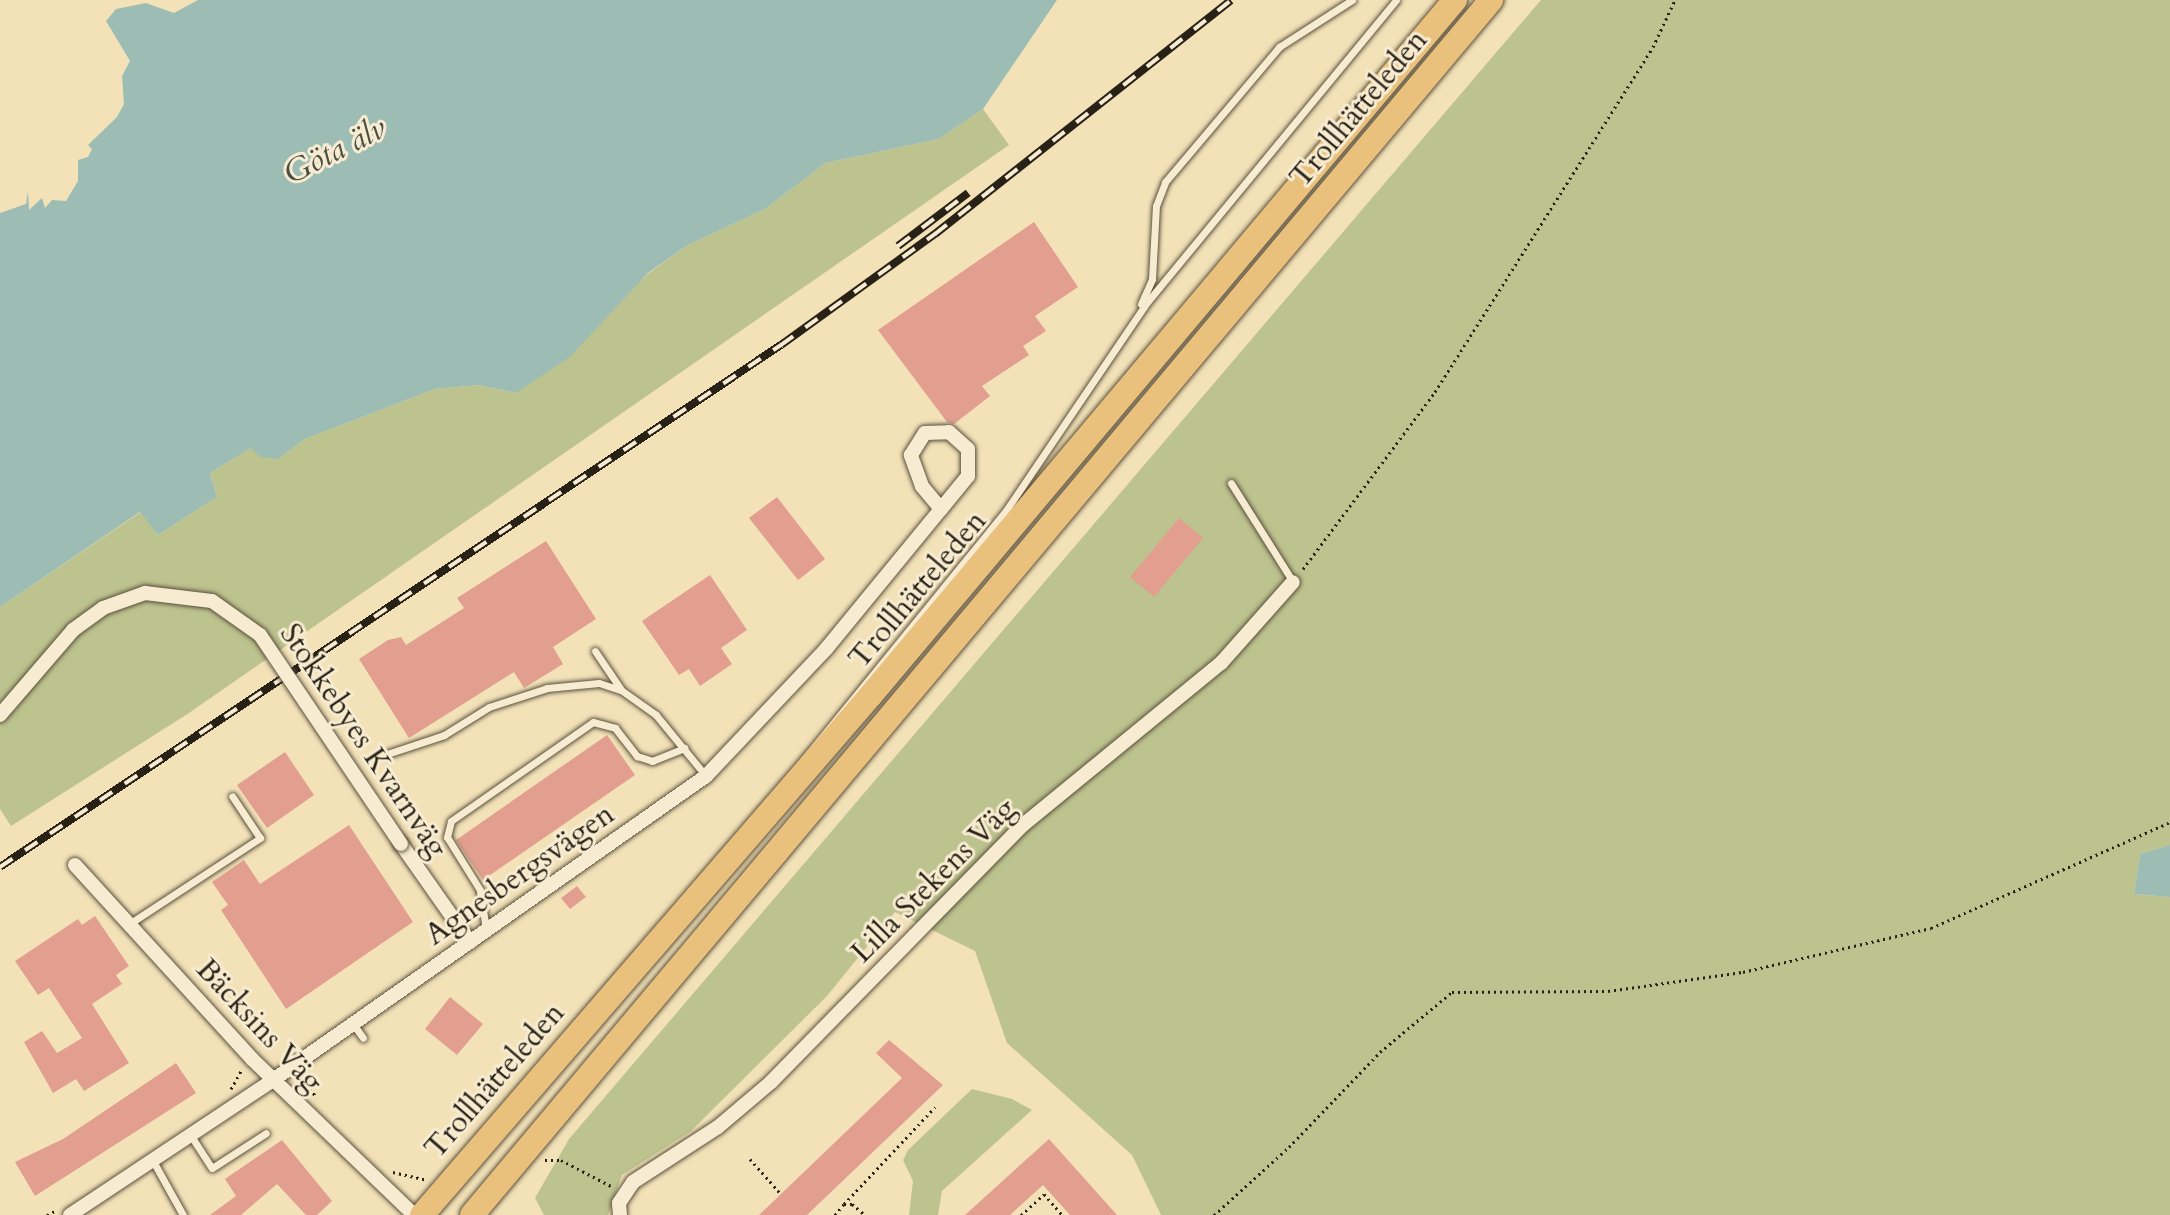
<!DOCTYPE html>
<meta charset="utf-8">
<style>
body{margin:0}
#map{position:relative;width:2170px;height:1215px;overflow:hidden;background:#f3e2b8;font-family:Cardo,serif}
div>[style]{position:absolute}
[style*='--x']{left:calc(var(--x)*1px);top:calc(var(--y)*1px);width:calc(var(--w)*1px);rotate:calc(var(--a)*1deg)}
.green>*{inset:0;background:#bdc38e}
.water>*{inset:0;background:#9dbdb4}
.building>*{inset:0;background:#e29f8f}
.path>*{height:3px;margin-top:-1.5px;transform-origin:0;background:repeating-linear-gradient(90deg,#282116 0 2px,transparent 0 6px)}
.roads{filter:drop-shadow(0 0 2px #5b513e) drop-shadow(0 0 2px #5b513e)}
.service>*{height:7px;margin:-3.5px;padding:0 3.5px;transform-origin:3.5px;border-radius:3.5px;background:#f7ecd1}
.minor>*{height:14px;margin:-7px;padding:0 7px;transform-origin:7px;border-radius:7px;background:#f7ecd1}
.trunk>*{height:24px;margin:-12px;padding:0 12px;transform-origin:12px;border-radius:12px;background:#eac17c}
.rail>*{height:8px;margin-top:-4px;transform-origin:0;background:repeating-linear-gradient(90deg,#f7ecd1 0 15px,#282116 0 30px);box-sizing:border-box;border-block:2px solid #282116}
.bridges{filter:drop-shadow(0 0 2px #5b513e) drop-shadow(0 0 2px #5b513e)}
.minor-bridge>*{height:14px;margin:-7px;padding:0 7px;transform-origin:7px;border-radius:7px;background:#f7ecd1}
span{translate:-50% -50%;white-space:nowrap;text-align:center;line-height:1.15;-webkit-text-stroke:6px #f7ecd1;paint-order:stroke}
.street-label{font-size:30px;color:#282116}
.water-label{font-size:32px;color:#4b5045;font-style:italic}
</style>
<div id="map">
<div class="green">
<div style="clip-path:polygon(1541px 0,2170px 0,2170px 845px,2140px 854px,2134px 894px,2170px 897px,2170px 1215px,1161px 1215px,1132px 1155px,1007px 1043px,975px 951px,895px 912px,827px 996px,691px 1131px,622px 1175px,608px 1215px,544px 1215px,535px 1198px,569px 1139px)"></div>
<div style="clip-path:polygon(983px 109px,1009px 145px,189px 713px,11px 826px,0 809px,0 607px,141px 512px,158px 535px,217px 497px,210px 473px,251px 448px,278px 459px,305px 439px,435px 389px,478px 385px,516px 393px,649px 273px,688px 245px,765px 209px,826px 163px,939px 139px)"></div>
<div style="clip-path:polygon(972px 1089px,1012px 1099px,1032px 1110px,942px 1191px,938px 1215px,909px 1215px,913px 1181px,903px 1160px,908px 1150px)"></div>
</div>
<div class="water">
<div style="clip-path:polygon(198px 0,1057px 0,983px 109px,939px 139px,826px 163px,765px 209px,688px 245px,648px 273px,570px 357px,516px 393px,478px 385px,435px 389px,305px 439px,278px 459px,260px 457px,251px 448px,210px 473px,217px 497px,158px 535px,140px 512px,0 607px,0 213px,26px 204px,28px 191px,29px 210px,42px 198px,45px 208px,52px 200px,66px 201px,78px 181px,78px 160px,88px 157px,92px 149px,88px 145px,117px 117px,124px 104px,122px 76px,130px 61px,106px 21px,116px 9px,146px 3px,174px 13px)"></div>
<div style="clip-path:polygon(2170px 845px,2170px 897px,2134px 894px,2140px 854px)"></div>
</div>
<div class="building">
<div style="clip-path:polygon(1034px 222px,1078px 287px,1035px 316px,1046px 331px,1023px 346px,1029px 355px,982px 386px,990px 396px,954px 424px,947px 422px,878px 330px)"></div>
<div style="clip-path:polygon(777px 497px,825px 559px,798px 580px,749px 518px)"></div>
<div style="clip-path:polygon(1179px 518px,1203px 538px,1154px 597px,1130px 577px)"></div>
<div style="clip-path:polygon(546px 541px,596px 619px,553px 647px,563px 664px,524px 688px,514px 672px,409px 738px,359px 659px,388px 640px,401px 637px,406px 645px,464px 608px,457px 598px)"></div>
<div style="clip-path:polygon(710px 575px,747px 630px,721px 648px,732px 664px,700px 686px,689px 669px,679px 675px,642px 621px)"></div>
<div style="clip-path:polygon(607px 735px,635px 775px,483px 880px,456px 840px)"></div>
<div style="clip-path:polygon(285px 752px,314px 795px,267px 828px,237px 785px)"></div>
<div style="clip-path:polygon(349px 825px,413px 922px,286px 1009px,221px 910px,228px 905px,212px 882px,244px 860px,260px 884px)"></div>
<div style="clip-path:polygon(577px 886px,586px 897px,570px 909px,561px 898px)"></div>
<div style="clip-path:polygon(95px 916px,129px 966px,116px 975px,122px 984px,92px 1004px,129px 1063px,84px 1091px,76px 1079px,53px 1093px,24px 1042px,42px 1031px,57px 1053px,82px 1038px,49px 988px,38px 995px,15px 961px,78px 919px,82px 925px)"></div>
<div style="clip-path:polygon(450px 997px,483px 1024px,457px 1055px,425px 1029px)"></div>
<div style="clip-path:polygon(889px 1040px,943px 1085px,807px 1215px,759px 1215px,902px 1078px,876px 1053px)"></div>
<div style="clip-path:polygon(176px 1063px,196px 1093px,35px 1196px,15px 1162px,63px 1139px)"></div>
<div style="clip-path:polygon(1049px 1139px,1117px 1215px,1070px 1215px,1043px 1185px,1010px 1215px,965px 1215px)"></div>
<div style="clip-path:polygon(282px 1140px,332px 1201px,317px 1215px,306px 1215px,277px 1184px,241px 1215px,210px 1215px,236px 1196px,225px 1179px)"></div>
</div>
<div class="path">
<div style="--x:1303;--y:569;--w:221;--a:-53.3"></div>
<div style="--x:1435;--y:392;--w:408;--a:-57.7"></div>
<div style="--x:1653;--y:47;--w:52;--a:-64.9"></div>
<div style="--x:305;--y:1077;--w:24;--a:62"></div>
<div style="--x:231;--y:1089;--w:21;--a:-61"></div>
<div style="--x:750;--y:1159;--w:47;--a:48.5"></div>
<div style="--x:545;--y:1160;--w:16;--a:0"></div>
<div style="--x:561;--y:1160;--w:56;--a:27.5"></div>
<div style="--x:393;--y:1172;--w:32;--a:13"></div>
<div style="--x:844;--y:1204;--w:133;--a:-46.8"></div>
<div style="--x:47;--y:1215;--w:9;--a:-27"></div>
<div style="--x:835;--y:1215;--w:14;--a:-51"></div>
<div style="--x:844;--y:1204;--w:8;--a:0"></div>
<div style="--x:852;--y:1204;--w:17;--a:40"></div>
<div style="--x:1021;--y:1215;--w:31;--a:-42"></div>
<div style="--x:1044;--y:1194;--w:28;--a:49"></div>
<div style="--x:1214;--y:1215;--w:101;--a:-42.2"></div>
<div style="--x:1289;--y:1147;--w:132;--a:-46.2"></div>
<div style="--x:1380;--y:1052;--w:94;--a:-39.8"></div>
<div style="--x:1452;--y:992;--w:156;--a:-0.4"></div>
<div style="--x:1608;--y:991;--w:136;--a:-8"></div>
<div style="--x:1743;--y:972;--w:193;--a:-13.2"></div>
<div style="--x:1931;--y:928;--w:261;--a:-23.9"></div>
</div>
<div class="roads">
<div class="service">
<div style="--x:1141;--y:304;--w:27;--a:-66"></div>
<div style="--x:1152;--y:279;--w:73;--a:-86.9"></div>
<div style="--x:1156;--y:206;--w:26;--a:-69"></div>
<div style="--x:1165;--y:182;--w:177;--a:-49.8"></div>
<div style="--x:1279;--y:47;--w:87;--a:-32.8"></div>
<div style="--x:1231;--y:483;--w:117;--a:57.9"></div>
<div style="--x:595;--y:651;--w:45;--a:56"></div>
<div style="--x:387;--y:754;--w:60;--a:-18.4"></div>
<div style="--x:444;--y:735;--w:53;--a:-31.9"></div>
<div style="--x:489;--y:707;--w:61;--a:-18.1"></div>
<div style="--x:547;--y:688;--w:52;--a:-5.5"></div>
<div style="--x:599;--y:683;--w:23;--a:18"></div>
<div style="--x:621;--y:690;--w:43;--a:35.5"></div>
<div style="--x:656;--y:715;--w:79;--a:50.7"></div>
<div style="--x:804;--y:759;--w:322;--a:-50.9"></div>
<div style="--x:1007;--y:509;--w:251;--a:-55.9"></div>
<div style="--x:1148;--y:301;--w:390;--a:-50.5"></div>
<div style="--x:129;--y:924;--w:157;--a:-33.3"></div>
<div style="--x:260;--y:838;--w:50;--a:-123.7"></div>
<div style="--x:486;--y:929;--w:39;--a:-99"></div>
<div style="--x:480;--y:890;--w:62;--a:-121.9"></div>
<div style="--x:447;--y:837;--w:16;--a:-76"></div>
<div style="--x:451;--y:821;--w:173;--a:-34.9"></div>
<div style="--x:593;--y:722;--w:23;--a:15"></div>
<div style="--x:615;--y:728;--w:36;--a:52"></div>
<div style="--x:637;--y:756;--w:16;--a:18"></div>
<div style="--x:652;--y:761;--w:35;--a:-22"></div>
<div style="--x:353;--y:1024;--w:17;--a:54"></div>
<div style="--x:191;--y:1136;--w:38;--a:57"></div>
<div style="--x:212;--y:1168;--w:64;--a:-32.9"></div>
<div style="--x:153;--y:1161;--w:62;--a:60.9"></div>
</div>
<div class="minor">
<div style="--x:401;--y:844;--w:120;--a:54.9"></div>
<div style="--x:75;--y:865;--w:263;--a:47.6"></div>
<div style="--x:252;--y:1059;--w:225;--a:43.9"></div>
<div style="--x:70;--y:1215;--w:244;--a:-33.6"></div>
<div style="--x:273;--y:1080;--w:529;--a:-35.07"></div>
<div style="--x:706;--y:776;--w:175;--a:-46.6"></div>
<div style="--x:826;--y:649;--w:181;--a:-50.6"></div>
<div style="--x:941;--y:509;--w:30;--a:-130"></div>
<div style="--x:922;--y:486;--w:33;--a:-110"></div>
<div style="--x:911;--y:455;--w:26;--a:-58"></div>
<div style="--x:925;--y:433;--w:24;--a:-2"></div>
<div style="--x:949;--y:432;--w:25;--a:42"></div>
<div style="--x:968;--y:449;--w:27;--a:90"></div>
<div style="--x:968;--y:476;--w:43;--a:129.3"></div>
<div style="--x:620;--y:1215;--w:12;--a:-95"></div>
<div style="--x:619;--y:1203;--w:25;--a:-56"></div>
<div style="--x:633;--y:1182;--w:101;--a:-32.9"></div>
<div style="--x:718;--y:1127;--w:70;--a:-40.3"></div>
<div style="--x:771;--y:1082;--w:360;--a:-45.6"></div>
<div style="--x:1023;--y:825;--w:256;--a:-39.3"></div>
<div style="--x:1221;--y:663;--w:108;--a:-48.4"></div>
</div>
<div class="trunk">
<div style="--x:422;--y:1215;--w:687;--a:-49.19"></div>
<div style="--x:871;--y:695;--w:908;--a:-49.96"></div>
<div style="--x:472;--y:1215;--w:1586;--a:-50.01"></div>
</div>
</div>
<div class="rail">
<div style="--x:898;--y:246;--w:88;--a:-37.1"></div>
<div style="--x:0;--y:867;--w:939;--a:-33.76"></div>
<div style="--x:781;--y:345;--w:190;--a:-35.8"></div>
<div style="--x:935;--y:234;--w:377;--a:-38.3"></div>
</div>
<div class="bridges">
<div class="minor-bridge">
<div style="--x:0;--y:715;--w:112;--a:-49.3"></div>
<div style="--x:73;--y:630;--w:37;--a:-36"></div>
<div style="--x:103;--y:608;--w:45;--a:-19.7"></div>
<div style="--x:145;--y:593;--w:67;--a:6.8"></div>
<div style="--x:212;--y:601;--w:59;--a:35.3"></div>
<div style="--x:260;--y:635;--w:252;--a:56"></div>
</div>
</div>
<div class="street-label">
<span style="left:1359px;top:109px;rotate:-50deg">Trollhätteleden</span>
<span style="left:918px;top:590px;rotate:-50deg">Trollhätteleden</span>
<span style="left:363px;top:741px;rotate:56deg">Stokkebyes Kvarnväg</span>
<span style="left:520px;top:875px;rotate:-35deg">Agnesbergsvägen</span>
<span style="left:934px;top:881px;rotate:-45deg">Lilla Stekens Väg</span>
<span style="left:259px;top:1026px;rotate:47deg">Bäcksins Väg</span>
<span style="left:495px;top:1081px;rotate:-49deg">Trollhätteleden</span>
</div>
<div class="water-label">
<span style="left:335px;top:151px;rotate:-27deg">Göta älv</span>
</div>
</div>
